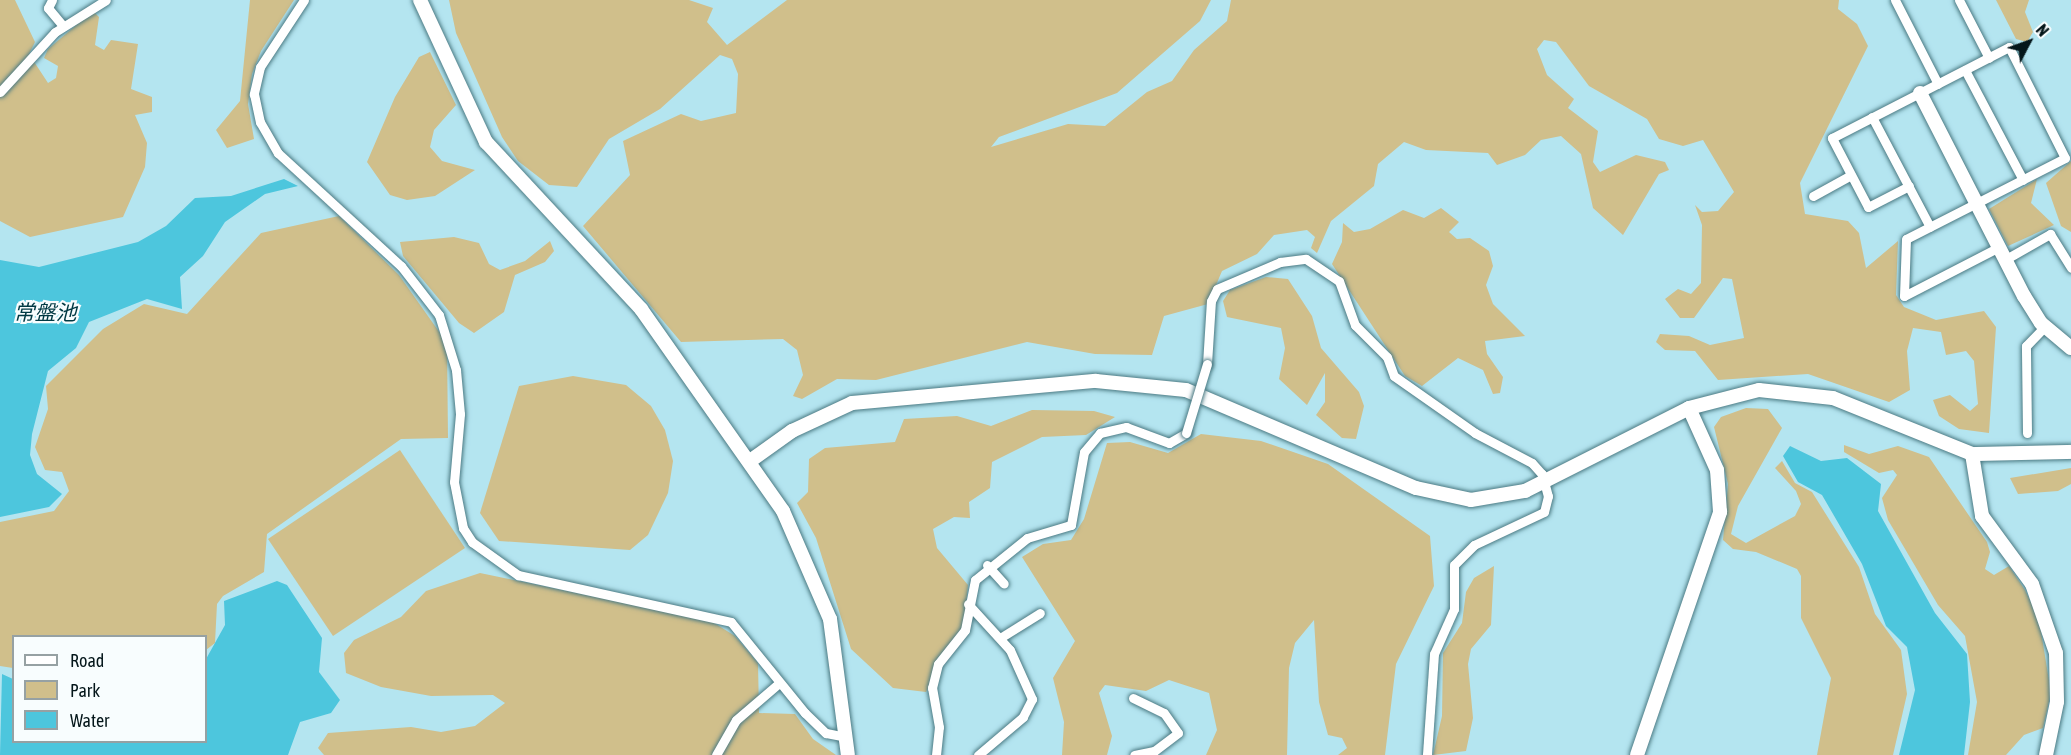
<!DOCTYPE html>
<meta charset="utf-8">
<style>
body{margin:0}
#map{position:relative;width:2071px;height:755px;overflow:hidden;background:#b4e5f0;font-family:"Asap Condensed","Noto Sans JP",sans-serif}
div>[style]{position:absolute}
[style*='--x']{left:calc(var(--x)*1px);top:calc(var(--y)*1px);width:calc(var(--w)*1px);rotate:calc(var(--a)*1deg)}
.green>*{inset:0;background:#d0bf8b}
.water>*{inset:0;background:#4dc6dd}
.roads{filter:drop-shadow(0 0 2px #4b7a83) drop-shadow(0 0 2px #4b7a83)}
.street>*{height:9px;margin:-4.5px;padding:0 4.5px;transform-origin:4.5px;border-radius:4.5px;background:#fff}
.secondary>*{height:14px;margin:-7px;padding:0 7px;transform-origin:7px;border-radius:7px;background:#fff}
.bridges{filter:drop-shadow(0 0 2px #4b7a83) drop-shadow(0 0 2px #4b7a83)}
.street-bridge>*{height:9px;margin:-4.5px;padding:0 4.5px;transform-origin:4.5px;border-radius:4.5px;background:#fff}
span{translate:-50% -50%;white-space:nowrap;text-align:center;line-height:1.15;-webkit-text-stroke:4.5px #f8fdfe;paint-order:stroke}
.water-label{font-size:21px;color:#003943;font-style:italic}
.legend{position:absolute;left:12px;top:635px;width:195px;height:108px;box-sizing:border-box;background:#f8fdfe;border:2px solid #96a1a3;margin:0;padding:8px 10px;list-style:none;font-size:18px;color:#04161a}
.legend li{display:flex;align-items:center;gap:12px;height:30px}
.legend b{width:30px;border:2px solid #96a1a3}
.north{position:absolute;left:1999px;top:12px;width:60px;height:60px;-webkit-text-stroke:4px #f8fdfe;paint-order:stroke;rotate:49deg;font-size:16px;font-weight:700;line-height:24px;text-align:center;color:#04161a}
.north::after{content:'';display:block;margin:auto;width:21px;height:27px;background:#04161a;clip-path:polygon(50% 0,100% 100%,50% 72%,0 100%)}
</style>
<div id="map">
<div class="green">
<div style="clip-path:polygon(0 0,15px 0,35px 42px,29px 54px,48px 83px,56px 78px,58px 66px,44px 58px,48px 49px,93px 11px,99px 17px,95px 45px,104px 50px,111px 40px,138px 44px,131px 89px,152px 97px,152px 112px,135px 115px,147px 143px,145px 167px,123px 217px,30px 237px,0 221px)"></div>
<div style="clip-path:polygon(250px 0,294px 0,261px 51px,252px 74px,248px 104px,254px 139px,227px 148px,216px 130px,240px 101px)"></div>
<div style="clip-path:polygon(449px 0,689px 0,713px 8px,707px 22px,727px 45px,787px 0,1211px 0,1200px 21px,1117px 93px,999px 137px,991px 147px,1068px 124px,1105px 126px,1147px 92px,1172px 81px,1194px 50px,1227px 21px,1231px 0,1839px 0,1838px 9px,1857px 24px,1868px 46px,1800px 183px,1805px 214px,1848px 221px,1859px 233px,1866px 268px,1898px 241px,1896px 295px,1904px 307px,1936px 320px,1984px 311px,1996px 327px,1989px 433px,1959px 429px,1939px 416px,1933px 400px,1950px 395px,1970px 411px,1978px 404px,1974px 361px,1966px 351px,1946px 355px,1941px 332px,1913px 328px,1907px 351px,1910px 390px,1889px 402px,1808px 374px,1718px 380px,1695px 351px,1665px 350px,1656px 342px,1660px 334px,1689px 336px,1710px 345px,1744px 338px,1732px 279px,1723px 278px,1694px 318px,1680px 318px,1665px 299px,1678px 289px,1691px 294px,1701px 283px,1702px 225px,1695px 205px,1702px 212px,1718px 211px,1734px 192px,1703px 140px,1683px 146px,1659px 139px,1647px 119px,1589px 86px,1556px 42px,1544px 40px,1537px 49px,1547px 75px,1574px 99px,1568px 108px,1598px 131px,1593px 162px,1600px 172px,1636px 155px,1665px 162px,1669px 170px,1659px 174px,1623px 235px,1593px 208px,1581px 154px,1561px 136px,1541px 140px,1525px 155px,1497px 165px,1488px 153px,1426px 150px,1404px 142px,1378px 164px,1374px 186px,1331px 221px,1317px 253px,1311px 248px,1315px 237px,1307px 230px,1274px 235px,1257px 254px,1222px 271px,1208px 304px,1164px 316px,1152px 355px,1095px 354px,1027px 342px,876px 380px,837px 379px,802px 399px,793px 396px,803px 375px,797px 350px,783px 339px,681px 342px,583px 226px,630px 175px,623px 141px,681px 114px,701px 121px,736px 113px,738px 74px,732px 59px,720px 55px,660px 109px,609px 139px,577px 187px,549px 185px,518px 161px,502px 137px,456px 33px)"></div>
<div style="clip-path:polygon(1996px 0,2029px 0,2025px 12px,2033px 32px,2027px 42px,2016px 39px)"></div>
<div style="clip-path:polygon(430px 52px,456px 105px,434px 130px,430px 147px,442px 161px,475px 170px,435px 196px,407px 200px,390px 195px,367px 162px,395px 97px,419px 57px)"></div>
<div style="clip-path:polygon(2071px 161px,2071px 232px,2061px 226px,2046px 183px)"></div>
<div style="clip-path:polygon(2037px 179px,2031px 203px,2054px 225px,2008px 246px,1989px 209px)"></div>
<div style="clip-path:polygon(1441px 208px,1459px 222px,1449px 232px,1457px 239px,1470px 238px,1489px 251px,1493px 266px,1486px 285px,1493px 304px,1525px 336px,1485px 341px,1487px 354px,1503px 377px,1500px 393px,1493px 394px,1483px 370px,1458px 358px,1422px 386px,1405px 376px,1332px 264px,1342px 242px,1343px 223px,1354px 232px,1370px 229px,1403px 210px,1424px 218px)"></div>
<div style="clip-path:polygon(339px 216px,399px 275px,447px 343px,448px 438px,401px 439px,267px 534px,264px 572px,223px 596px,217px 604px,215px 643px,206px 650px,206px 636px,14px 636px,13px 668px,0 666px,0 522px,54px 511px,69px 491px,62px 472px,45px 470px,35px 447px,48px 409px,46px 386px,103px 329px,144px 304px,187px 314px,261px 233px)"></div>
<div style="clip-path:polygon(454px 237px,479px 243px,489px 264px,500px 270px,525px 261px,550px 241px,554px 251px,545px 262px,515px 275px,504px 312px,474px 333px,459px 323px,403px 256px,400px 242px)"></div>
<div style="clip-path:polygon(1266px 277px,1288px 279px,1312px 316px,1321px 348px,1359px 392px,1364px 406px,1356px 439px,1342px 438px,1316px 415px,1325px 402px,1325px 373px,1307px 405px,1279px 379px,1285px 348px,1281px 328px,1227px 317px,1223px 301px,1230px 290px)"></div>
<div style="clip-path:polygon(573px 376px,626px 385px,651px 406px,665px 430px,673px 461px,668px 493px,648px 535px,630px 550px,499px 541px,480px 513px,519px 386px)"></div>
<div style="clip-path:polygon(1746px 408px,1768px 409px,1782px 428px,1738px 506px,1731px 534px,1746px 543px,1795px 516px,1801px 504px,1796px 491px,1775px 468px,1782px 461px,1795px 483px,1812px 492px,1859px 567px,1875px 614px,1901px 650px,1907px 694px,1893px 755px,1817px 755px,1831px 678px,1801px 618px,1801px 576px,1797px 569px,1756px 552px,1733px 549px,1723px 540px,1728px 484px,1714px 427px,1721px 417px)"></div>
<div style="clip-path:polygon(1032px 410px,1094px 411px,1115px 417px,1086px 435px,1042px 437px,992px 462px,990px 488px,969px 502px,970px 518px,954px 517px,933px 529px,937px 548px,968px 585px,964px 626px,926px 692px,893px 688px,851px 649px,816px 538px,797px 503px,808px 492px,809px 459px,825px 448px,895px 442px,904px 419px,957px 416px,991px 426px)"></div>
<div style="clip-path:polygon(1201px 434px,1261px 441px,1328px 464px,1430px 536px,1434px 586px,1396px 664px,1385px 755px,1338px 755px,1347px 748px,1342px 738px,1328px 735px,1319px 702px,1314px 620px,1295px 643px,1289px 668px,1287px 755px,1206px 755px,1217px 730px,1209px 693px,1169px 680px,1146px 691px,1105px 685px,1099px 693px,1112px 736px,1107px 755px,1062px 755px,1064px 722px,1053px 678px,1075px 641px,1022px 557px,1043px 544px,1071px 540px,1084px 519px,1107px 443px,1130px 442px,1168px 453px)"></div>
<div style="clip-path:polygon(1844px 445px,1869px 454px,1898px 446px,1929px 457px,1987px 542px,1990px 552px,1985px 569px,1994px 575px,2009px 566px,2025px 590px,2039px 619px,2051px 693px,2043px 728px,2024px 735px,2006px 755px,1968px 755px,1977px 702px,1965px 636px,1938px 605px,1888px 520px,1882px 498px,1897px 475px,1893px 470px,1879px 473px,1844px 452px)"></div>
<div style="clip-path:polygon(400px 450px,465px 548px,333px 636px,268px 539px)"></div>
<div style="clip-path:polygon(2071px 468px,2071px 484px,2058px 491px,2018px 494px,2010px 478px)"></div>
<div style="clip-path:polygon(1494px 566px,1491px 625px,1471px 649px,1468px 664px,1473px 718px,1466px 751px,1433px 755px,1442px 716px,1443px 653px,1462px 623px,1466px 592px,1474px 578px)"></div>
<div style="clip-path:polygon(480px 573px,711px 621px,735px 636px,758px 663px,759px 713px,795px 714px,813px 739px,836px 755px,324px 755px,318px 748px,328px 733px,411px 727px,441px 732px,475px 726px,505px 703px,493px 695px,431px 696px,381px 687px,346px 673px,344px 653px,354px 640px,401px 617px,426px 591px)"></div>
</div>
<div class="water">
<div style="clip-path:polygon(284px 179px,298px 186px,265px 194px,225px 222px,203px 256px,180px 277px,182px 309px,147px 299px,89px 322px,76px 348px,48px 371px,32px 434px,30px 455px,37px 474px,62px 494px,49px 507px,0 517px,0 260px,39px 267px,138px 242px,166px 226px,195px 198px,231px 196px)"></div>
<div style="clip-path:polygon(1790px 446px,1821px 461px,1847px 458px,1881px 484px,1878px 511px,1935px 613px,1967px 654px,1970px 702px,1964px 755px,1899px 755px,1915px 690px,1907px 647px,1886px 626px,1862px 564px,1822px 495px,1798px 482px,1783px 456px)"></div>
<div style="clip-path:polygon(277px 581px,287px 585px,322px 638px,319px 672px,340px 700px,331px 713px,300px 722px,288px 755px,0 755px,2px 674px,13px 679px,14px 742px,206px 742px,206px 659px,225px 625px,224px 601px)"></div>
</div>
<div class="roads">
<div class="street">
<div style="--x:52;--y:0;--w:9;--a:117"></div>
<div style="--x:48;--y:8;--w:23;--a:50"></div>
<div style="--x:304;--y:0;--w:80;--a:123.3"></div>
<div style="--x:260;--y:67;--w:28;--a:103"></div>
<div style="--x:254;--y:94;--w:29;--a:78"></div>
<div style="--x:260;--y:122;--w:36;--a:60"></div>
<div style="--x:278;--y:153;--w:167;--a:42.6"></div>
<div style="--x:401;--y:266;--w:62;--a:52.2"></div>
<div style="--x:439;--y:315;--w:58;--a:72.8"></div>
<div style="--x:456;--y:370;--w:44;--a:84.8"></div>
<div style="--x:460;--y:414;--w:68;--a:95"></div>
<div style="--x:454;--y:482;--w:47;--a:78.9"></div>
<div style="--x:463;--y:528;--w:17;--a:57"></div>
<div style="--x:472;--y:542;--w:57;--a:35.7"></div>
<div style="--x:518;--y:575;--w:218;--a:12.4"></div>
<div style="--x:731;--y:622;--w:117;--a:50.9"></div>
<div style="--x:805;--y:713;--w:29;--a:44"></div>
<div style="--x:826;--y:733;--w:20;--a:11"></div>
<div style="--x:1895;--y:0;--w:94;--a:62.9"></div>
<div style="--x:1959;--y:0;--w:65;--a:62.7"></div>
<div style="--x:1965;--y:70;--w:124;--a:62.2"></div>
<div style="--x:0;--y:92;--w:81;--a:-47.5"></div>
<div style="--x:55;--y:32;--w:60;--a:-32.1"></div>
<div style="--x:1872;--y:117;--w:124;--a:62.2"></div>
<div style="--x:1909;--y:186;--w:46;--a:152.9"></div>
<div style="--x:1868;--y:207;--w:78;--a:-117.6"></div>
<div style="--x:1832;--y:138;--w:199;--a:-27.2"></div>
<div style="--x:2009;--y:47;--w:124;--a:63.2"></div>
<div style="--x:2065;--y:158;--w:178;--a:153"></div>
<div style="--x:1906;--y:239;--w:57;--a:92"></div>
<div style="--x:1904;--y:296;--w:107;--a:-27.3"></div>
<div style="--x:1813;--y:196;--w:43;--a:-28.9"></div>
<div style="--x:2006;--y:259;--w:51;--a:-29.6"></div>
<div style="--x:2050;--y:234;--w:40;--a:58"></div>
<div style="--x:1207;--y:364;--w:63;--a:-86.4"></div>
<div style="--x:1211;--y:301;--w:13;--a:-63"></div>
<div style="--x:1217;--y:289;--w:69;--a:-23.2"></div>
<div style="--x:1280;--y:262;--w:26;--a:-7"></div>
<div style="--x:1306;--y:259;--w:40;--a:34"></div>
<div style="--x:1339;--y:281;--w:47;--a:70"></div>
<div style="--x:1355;--y:325;--w:45;--a:45"></div>
<div style="--x:1387;--y:357;--w:20;--a:70"></div>
<div style="--x:1394;--y:376;--w:99;--a:35.1"></div>
<div style="--x:1475;--y:433;--w:64;--a:27.8"></div>
<div style="--x:1532;--y:463;--w:15;--a:48"></div>
<div style="--x:1542;--y:474;--w:23;--a:75"></div>
<div style="--x:1548;--y:496;--w:16;--a:104"></div>
<div style="--x:1544;--y:512;--w:77;--a:154.8"></div>
<div style="--x:1474;--y:545;--w:28;--a:135"></div>
<div style="--x:1454;--y:565;--w:44;--a:90"></div>
<div style="--x:1454;--y:609;--w:49;--a:114"></div>
<div style="--x:1434;--y:654;--w:101;--a:94"></div>
<div style="--x:2027;--y:433;--w:87;--a:-90.7"></div>
<div style="--x:2026;--y:346;--w:28;--a:-46"></div>
<div style="--x:987;--y:565;--w:25;--a:48"></div>
<div style="--x:968;--y:604;--w:62;--a:47.6"></div>
<div style="--x:1010;--y:650;--w:54;--a:65.8"></div>
<div style="--x:1032;--y:699;--w:20;--a:117"></div>
<div style="--x:1023;--y:717;--w:59;--a:139.8"></div>
<div style="--x:1000;--y:638;--w:47;--a:-32"></div>
<div style="--x:1133;--y:698;--w:34;--a:26"></div>
<div style="--x:1164;--y:713;--w:24;--a:55"></div>
<div style="--x:1178;--y:733;--w:30;--a:143"></div>
<div style="--x:1154;--y:751;--w:20;--a:169"></div>
<div style="--x:716;--y:755;--w:40;--a:-60.3"></div>
<div style="--x:736;--y:720;--w:57;--a:-40.7"></div>
<div style="--x:936;--y:755;--w:28;--a:-84"></div>
<div style="--x:939;--y:727;--w:40;--a:-100"></div>
<div style="--x:932;--y:688;--w:25;--a:-76"></div>
<div style="--x:938;--y:664;--w:43;--a:-51.5"></div>
<div style="--x:965;--y:630;--w:51;--a:-78.7"></div>
<div style="--x:975;--y:580;--w:67;--a:-38.9"></div>
<div style="--x:1027;--y:538;--w:46;--a:-16.5"></div>
<div style="--x:1071;--y:525;--w:74;--a:-79.9"></div>
<div style="--x:1084;--y:452;--w:25;--a:-50"></div>
<div style="--x:1100;--y:433;--w:27;--a:-13"></div>
<div style="--x:1126;--y:427;--w:46;--a:20.4"></div>
<div style="--x:1169;--y:443;--w:20;--a:-30"></div>
</div>
<div class="secondary">
<div style="--x:420;--y:0;--w:157;--a:65.1"></div>
<div style="--x:486;--y:142;--w:228;--a:47.1"></div>
<div style="--x:641;--y:309;--w:247;--a:54.9"></div>
<div style="--x:783;--y:511;--w:118;--a:66.5"></div>
<div style="--x:830;--y:619;--w:137;--a:82.5"></div>
<div style="--x:1920;--y:93;--w:228;--a:62.9"></div>
<div style="--x:2024;--y:296;--w:32;--a:58"></div>
<div style="--x:2041;--y:323;--w:39;--a:40"></div>
<div style="--x:1972;--y:454;--w:63;--a:80.8"></div>
<div style="--x:1982;--y:516;--w:84;--a:53.7"></div>
<div style="--x:2032;--y:584;--w:73;--a:70.8"></div>
<div style="--x:2056;--y:653;--w:49;--a:88.8"></div>
<div style="--x:2057;--y:702;--w:54;--a:101.7"></div>
<div style="--x:750;--y:461;--w:52;--a:-35.5"></div>
<div style="--x:792;--y:431;--w:66;--a:-25"></div>
<div style="--x:852;--y:403;--w:245;--a:-5.2"></div>
<div style="--x:1096;--y:381;--w:90;--a:5.7"></div>
<div style="--x:1186;--y:390;--w:250;--a:23.1"></div>
<div style="--x:1416;--y:488;--w:56;--a:12.3"></div>
<div style="--x:1471;--y:500;--w:55;--a:-9.5"></div>
<div style="--x:1525;--y:491;--w:184;--a:-26.8"></div>
<div style="--x:1689;--y:408;--w:72;--a:-14.4"></div>
<div style="--x:1759;--y:390;--w:74;--a:6.2"></div>
<div style="--x:1833;--y:398;--w:150;--a:21.9"></div>
<div style="--x:1972;--y:454;--w:99;--a:-1.2"></div>
<div style="--x:1637;--y:755;--w:257;--a:-71.1"></div>
<div style="--x:1720;--y:512;--w:42;--a:-94.1"></div>
<div style="--x:1717;--y:470;--w:68;--a:-114.3"></div>
</div>
</div>
<div class="bridges">
<div class="street-bridge">
<div style="--x:1186;--y:433;--w:72;--a:-73.1"></div>
</div>
</div>
<div class="water-label">
<span style="left:45px;top:312px">常盤池</span>
</div>
<ul class="legend">
<li><b style="height:8px;background:#fff"></b>Road</li>
<li><b style="height:16px;background:#d0bf8b"></b>Park</li>
<li><b style="height:16px;background:#4dc6dd"></b>Water</li>
</ul>
<div class="north">N</div>
</div>
